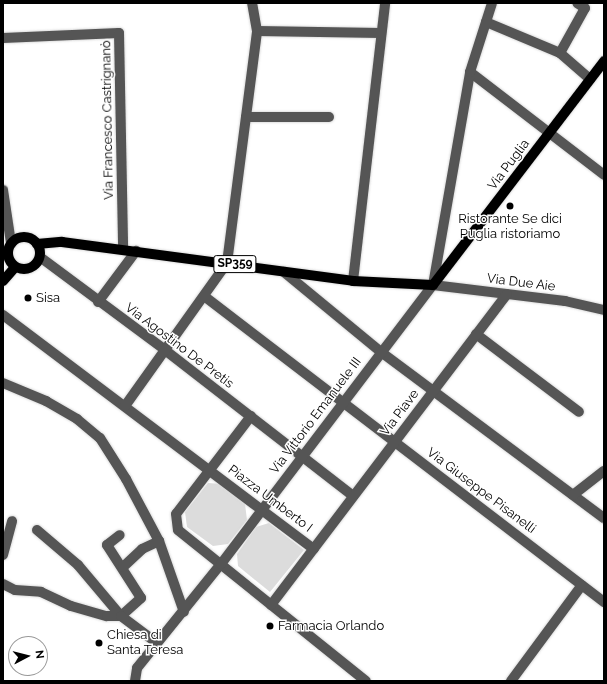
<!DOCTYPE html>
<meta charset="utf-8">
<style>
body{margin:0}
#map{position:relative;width:607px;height:684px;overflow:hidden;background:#fff;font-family:Raleway,sans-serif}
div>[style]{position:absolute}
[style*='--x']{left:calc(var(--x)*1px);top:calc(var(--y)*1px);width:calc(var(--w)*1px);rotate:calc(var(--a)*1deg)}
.green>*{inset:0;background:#dcdcdc}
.roads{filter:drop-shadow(0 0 1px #dbdbdb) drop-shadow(0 0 1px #dbdbdb)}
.minor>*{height:10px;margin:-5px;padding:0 5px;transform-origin:5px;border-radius:5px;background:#555}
.major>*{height:10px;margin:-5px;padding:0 5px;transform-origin:5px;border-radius:5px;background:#000}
.major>.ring{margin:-5px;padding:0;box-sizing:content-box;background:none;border:10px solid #000;border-radius:50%}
.dots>*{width:11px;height:11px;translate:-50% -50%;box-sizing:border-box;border:2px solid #fff;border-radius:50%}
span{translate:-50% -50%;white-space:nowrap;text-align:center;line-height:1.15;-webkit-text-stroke:3px #fff;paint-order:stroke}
.shield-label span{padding:1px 3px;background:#fff;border:1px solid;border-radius:3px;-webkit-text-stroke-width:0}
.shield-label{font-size:12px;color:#000;font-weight:700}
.street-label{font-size:13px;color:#000}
.poi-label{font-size:13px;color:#000}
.left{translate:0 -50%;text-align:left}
.frame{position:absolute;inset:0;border:4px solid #000;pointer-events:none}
.north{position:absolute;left:8px;top:636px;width:40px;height:40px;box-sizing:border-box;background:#fff;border:1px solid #999;border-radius:50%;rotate:83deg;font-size:11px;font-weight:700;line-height:16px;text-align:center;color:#000}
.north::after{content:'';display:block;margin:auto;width:14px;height:18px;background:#000;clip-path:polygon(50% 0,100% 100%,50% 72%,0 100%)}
</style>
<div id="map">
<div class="green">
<div style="clip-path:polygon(208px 483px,221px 484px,245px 504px,247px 520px,228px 544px,213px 546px,187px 527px,185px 512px)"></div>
<div style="clip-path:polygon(269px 523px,304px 550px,270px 592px,238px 566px,237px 554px,256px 527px)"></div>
</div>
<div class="roads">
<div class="minor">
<div style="--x:486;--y:22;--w:80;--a:22.7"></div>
<div style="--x:560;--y:53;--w:51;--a:-60.9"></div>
<div style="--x:585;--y:8;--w:9;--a:-148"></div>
<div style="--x:257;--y:31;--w:124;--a:0.9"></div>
<div style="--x:3;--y:38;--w:116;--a:-2.5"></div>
<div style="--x:119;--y:33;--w:216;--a:88.9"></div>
<div style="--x:560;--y:53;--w:40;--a:41"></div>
<div style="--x:470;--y:72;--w:169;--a:37.5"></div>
<div style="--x:246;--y:117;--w:83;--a:0"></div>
<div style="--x:3;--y:190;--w:54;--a:81.4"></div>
<div style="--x:40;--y:257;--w:156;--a:36.6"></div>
<div style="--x:165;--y:350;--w:238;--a:37.8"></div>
<div style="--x:284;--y:272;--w:126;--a:39.5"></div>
<div style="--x:381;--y:352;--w:278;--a:36.7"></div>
<div style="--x:353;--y:281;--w:280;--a:-83.4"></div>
<div style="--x:433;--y:285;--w:133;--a:6.9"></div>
<div style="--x:565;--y:301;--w:40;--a:13"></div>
<div style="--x:204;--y:296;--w:504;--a:37.42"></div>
<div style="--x:98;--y:302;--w:64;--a:-53.3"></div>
<div style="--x:3;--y:315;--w:389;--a:37"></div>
<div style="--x:476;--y:334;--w:129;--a:37.1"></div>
<div style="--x:3;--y:383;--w:47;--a:22.7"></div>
<div style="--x:46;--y:401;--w:36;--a:30"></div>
<div style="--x:77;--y:419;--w:30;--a:40"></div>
<div style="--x:100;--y:438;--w:49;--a:57.6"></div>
<div style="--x:126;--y:479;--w:70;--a:62"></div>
<div style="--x:159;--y:541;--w:75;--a:70.6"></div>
<div style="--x:125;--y:406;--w:176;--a:-54.5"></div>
<div style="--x:227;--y:263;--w:234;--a:-82.6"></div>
<div style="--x:257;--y:31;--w:28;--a:-100"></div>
<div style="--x:251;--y:416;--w:123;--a:127.4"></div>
<div style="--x:176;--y:514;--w:16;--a:83"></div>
<div style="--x:178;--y:530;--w:241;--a:38.8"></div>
<div style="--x:573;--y:495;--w:39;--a:-38"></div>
<div style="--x:37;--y:530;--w:54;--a:40.5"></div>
<div style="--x:78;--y:565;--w:67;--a:49.9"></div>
<div style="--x:121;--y:616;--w:27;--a:-42"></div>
<div style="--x:141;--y:598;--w:63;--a:-122.7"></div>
<div style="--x:107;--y:545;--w:16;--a:-38"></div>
<div style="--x:3;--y:555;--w:35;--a:-75"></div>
<div style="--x:123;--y:567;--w:26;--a:-43"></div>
<div style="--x:142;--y:549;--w:19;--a:-25"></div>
<div style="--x:3;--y:584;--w:13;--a:27"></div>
<div style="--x:15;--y:590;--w:26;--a:4"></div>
<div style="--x:41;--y:592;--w:33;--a:25"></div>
<div style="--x:71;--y:606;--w:37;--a:16"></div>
<div style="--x:107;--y:616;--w:14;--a:0"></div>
<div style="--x:121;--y:616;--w:45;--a:36.9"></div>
<div style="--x:271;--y:605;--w:390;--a:-52.8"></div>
<div style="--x:135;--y:681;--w:13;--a:-81"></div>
<div style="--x:137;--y:668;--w:134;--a:-51.1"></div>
<div style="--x:221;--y:564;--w:350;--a:-52.8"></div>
<div style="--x:433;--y:285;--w:216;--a:-80.1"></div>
<div style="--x:470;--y:72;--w:72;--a:-72.3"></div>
<div style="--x:511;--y:681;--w:119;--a:-53.5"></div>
</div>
<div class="major">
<div class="ring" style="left:8px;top:237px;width:22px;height:22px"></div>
<div style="--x:37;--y:244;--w:25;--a:-5"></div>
<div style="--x:62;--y:242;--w:294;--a:7.6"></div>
<div style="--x:353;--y:281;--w:80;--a:2.9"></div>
<div style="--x:433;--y:285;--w:282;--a:-52.6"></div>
<div style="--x:3;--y:281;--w:18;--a:-49"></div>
</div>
</div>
<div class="dots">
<div style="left:510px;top:206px;background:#000"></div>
<div style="left:28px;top:298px;background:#000"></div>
<div style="left:270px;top:626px;background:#000"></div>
<div style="left:99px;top:643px;background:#000"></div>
</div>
<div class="shield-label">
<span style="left:235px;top:264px">SP359</span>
</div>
<div class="street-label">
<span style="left:108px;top:120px;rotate:-91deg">Via Francesco Castrignanò</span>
<span style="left:509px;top:165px;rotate:-53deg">Via Puglia</span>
<span style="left:521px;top:283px;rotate:7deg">Via Due Aie</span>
<span style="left:179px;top:346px;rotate:37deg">Via Agostino De Pretis</span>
<span style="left:400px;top:413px;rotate:-53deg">Via Piave</span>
<span style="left:316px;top:416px;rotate:-53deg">Via Vittorio Emanuele III</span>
<span style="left:481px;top:491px;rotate:37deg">Via Giuseppe Pisanelli</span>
<span style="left:270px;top:499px;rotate:37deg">Piazza Umberto I</span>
</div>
<div class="poi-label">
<span style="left:510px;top:227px">Ristorante Se dici<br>Puglia ristoriamo</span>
<span class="left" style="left:36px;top:298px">Sisa</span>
<span class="left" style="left:278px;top:626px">Farmacia Orlando</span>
<span class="left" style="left:107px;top:643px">Chiesa di<br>Santa Teresa</span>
</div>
<div class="frame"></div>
<div class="north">N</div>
</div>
